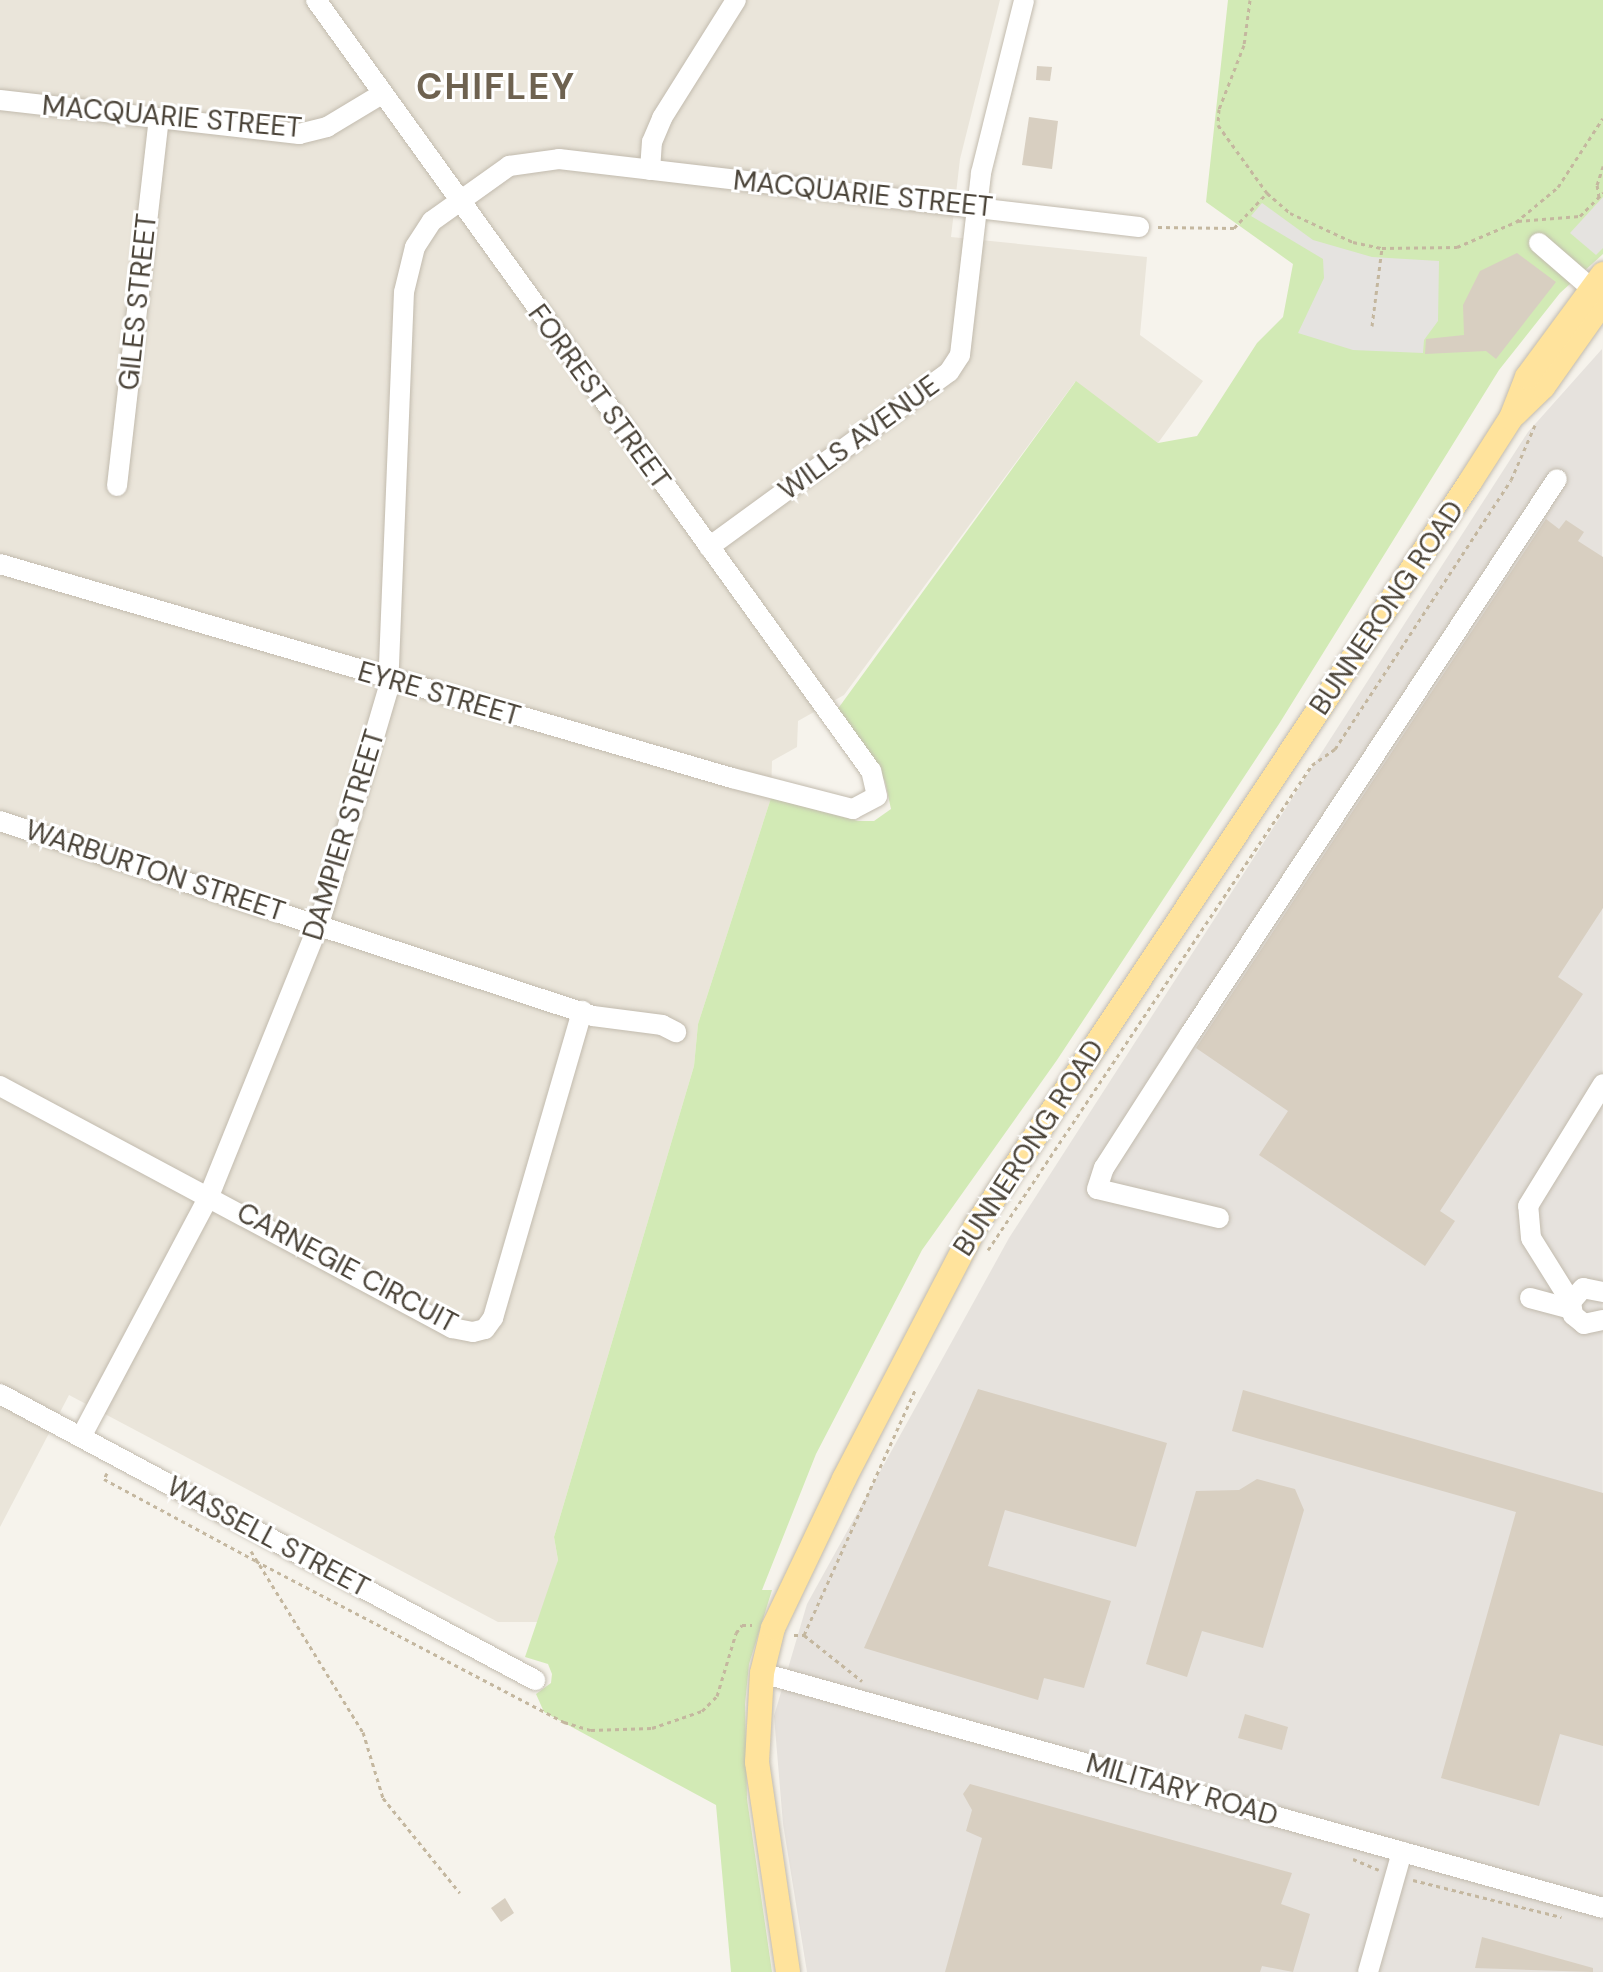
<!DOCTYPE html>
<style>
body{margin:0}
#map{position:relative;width:1603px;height:1972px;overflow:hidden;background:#f6f3ec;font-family:"DM Sans",sans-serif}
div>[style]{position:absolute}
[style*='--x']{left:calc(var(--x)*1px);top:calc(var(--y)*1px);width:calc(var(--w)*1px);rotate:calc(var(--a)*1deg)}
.residential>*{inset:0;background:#eae5da}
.industrial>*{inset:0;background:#e6e2dd}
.green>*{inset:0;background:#d2eab5}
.parking>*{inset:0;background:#e5e3e0}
.building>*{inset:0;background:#d8cfc1}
.path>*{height:3px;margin-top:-1.5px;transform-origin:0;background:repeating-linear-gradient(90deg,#c4b79f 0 4px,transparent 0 8px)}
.roads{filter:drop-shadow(0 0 2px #c2bbae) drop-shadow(0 0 2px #c2bbae)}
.minor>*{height:20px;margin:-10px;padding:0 10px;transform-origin:10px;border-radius:10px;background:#fff}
.major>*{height:24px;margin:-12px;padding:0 12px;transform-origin:12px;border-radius:12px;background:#ffe39c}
span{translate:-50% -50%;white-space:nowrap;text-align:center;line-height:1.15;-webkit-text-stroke:6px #fff;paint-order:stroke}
.street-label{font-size:28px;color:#4b4439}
.district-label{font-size:36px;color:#6e6250;font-weight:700;letter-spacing:2px}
</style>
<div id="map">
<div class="residential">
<div style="clip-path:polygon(0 0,1000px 0,960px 159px,951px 237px,1147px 257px,1140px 335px,1203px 381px,1158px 443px,1075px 382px,844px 695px,798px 721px,797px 747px,772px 761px,771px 798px,698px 1024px,694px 1066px,554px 1537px,558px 1560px,540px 1622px,498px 1622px,69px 1395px,0 1527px)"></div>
</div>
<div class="industrial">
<div style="clip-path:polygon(1602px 349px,1603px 1972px,807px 1972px,783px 1824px,774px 1716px,807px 1604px,1009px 1238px,1528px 432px)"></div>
</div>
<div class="green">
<div style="clip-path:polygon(1228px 0,1603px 0,1603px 254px,1560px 293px,1499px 370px,1279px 724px,1057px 1060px,922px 1250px,816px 1454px,762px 1590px,772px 1590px,749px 1664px,745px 1704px,747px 1799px,772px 1972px,731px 1972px,716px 1805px,544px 1712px,536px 1694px,551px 1683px,552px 1674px,548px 1664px,525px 1657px,558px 1560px,554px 1537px,694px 1066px,698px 1024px,771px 798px,858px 821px,874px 821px,891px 809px,885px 781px,837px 710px,1076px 381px,1158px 443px,1197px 436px,1257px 343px,1283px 317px,1293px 264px,1206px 202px)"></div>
</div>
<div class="parking">
<div style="clip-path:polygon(1603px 197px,1603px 248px,1596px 255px,1570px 233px)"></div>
<div style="clip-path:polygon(1262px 203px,1313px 240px,1372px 257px,1439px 261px,1438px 321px,1424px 340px,1423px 353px,1353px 350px,1298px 333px,1324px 278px,1323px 259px,1251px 216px)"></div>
</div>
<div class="building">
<div style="clip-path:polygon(1037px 66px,1052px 67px,1050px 81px,1036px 80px)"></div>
<div style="clip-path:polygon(1029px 117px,1058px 121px,1052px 169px,1022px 165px)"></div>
<div style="clip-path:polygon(1517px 253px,1556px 282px,1496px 359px,1486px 351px,1425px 354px,1426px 339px,1464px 335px,1463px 305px,1480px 271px)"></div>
<div style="clip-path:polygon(1546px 519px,1559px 529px,1566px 520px,1584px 532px,1578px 541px,1603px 557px,1603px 908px,1558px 977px,1583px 994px,1440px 1211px,1455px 1221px,1425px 1266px,1259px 1155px,1288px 1111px,1196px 1048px)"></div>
<div style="clip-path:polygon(978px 1389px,1167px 1443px,1136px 1547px,1005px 1510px,988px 1566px,1111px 1601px,1084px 1688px,1044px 1678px,1038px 1700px,864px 1648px)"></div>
<div style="clip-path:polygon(1243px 1390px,1603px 1493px,1603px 1746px,1560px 1734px,1539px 1806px,1441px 1778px,1516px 1512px,1232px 1431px)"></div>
<div style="clip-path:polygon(1257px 1479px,1295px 1489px,1304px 1510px,1263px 1648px,1202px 1631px,1187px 1677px,1146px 1664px,1196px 1491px,1239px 1490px)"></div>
<div style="clip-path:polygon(1245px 1714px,1288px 1727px,1282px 1750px,1238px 1738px)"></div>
<div style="clip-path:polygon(970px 1784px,1292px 1873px,1281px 1904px,1310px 1914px,1293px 1972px,1262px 1966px,1260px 1972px,945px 1972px,982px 1838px,966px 1831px,972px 1810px,963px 1794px)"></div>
<div style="clip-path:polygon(505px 1898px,514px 1913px,501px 1922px,491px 1908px)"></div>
<div style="clip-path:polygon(1482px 1937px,1593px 1968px,1593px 1972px,1475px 1968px)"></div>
</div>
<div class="path">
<div style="--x:1250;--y:0;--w:45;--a:97.6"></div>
<div style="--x:1244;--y:45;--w:69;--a:111.3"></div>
<div style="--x:1219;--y:109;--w:16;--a:94"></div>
<div style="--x:1218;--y:125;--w:84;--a:54.2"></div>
<div style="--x:1267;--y:193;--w:30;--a:41"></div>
<div style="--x:1290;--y:213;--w:69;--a:24.7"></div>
<div style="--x:1353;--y:242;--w:30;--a:12"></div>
<div style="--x:1382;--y:248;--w:75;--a:-0.8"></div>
<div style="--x:1457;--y:247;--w:64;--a:-23"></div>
<div style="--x:1516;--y:222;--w:55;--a:-39.8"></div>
<div style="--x:1558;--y:187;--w:82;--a:-56.9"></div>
<div style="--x:1599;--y:197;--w:12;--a:-99"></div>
<div style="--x:1597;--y:185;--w:20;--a:-72"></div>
<div style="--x:1518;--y:221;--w:62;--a:-4.6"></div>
<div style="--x:1580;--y:216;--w:33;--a:-45"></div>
<div style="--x:1158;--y:227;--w:76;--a:0.8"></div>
<div style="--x:1234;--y:228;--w:48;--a:-46.7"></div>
<div style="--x:1372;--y:326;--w:79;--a:-82.7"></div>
<div style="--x:988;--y:1250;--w:583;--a:-56.26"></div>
<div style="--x:1312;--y:765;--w:28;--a:-35"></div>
<div style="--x:1335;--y:749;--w:321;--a:-56.8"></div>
<div style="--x:1511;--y:480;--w:60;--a:-66.4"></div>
<div style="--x:107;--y:1473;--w:7;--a:117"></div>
<div style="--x:104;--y:1479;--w:173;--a:28.3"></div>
<div style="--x:256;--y:1561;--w:348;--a:27.6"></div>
<div style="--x:564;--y:1722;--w:28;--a:17"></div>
<div style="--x:591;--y:1730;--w:61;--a:-1.9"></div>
<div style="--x:652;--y:1728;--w:53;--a:-18.8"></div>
<div style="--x:702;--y:1711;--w:21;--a:-45"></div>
<div style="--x:717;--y:1696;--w:66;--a:-73.2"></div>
<div style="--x:736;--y:1633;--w:10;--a:-53"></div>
<div style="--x:742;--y:1625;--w:10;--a:0"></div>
<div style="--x:251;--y:1551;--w:213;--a:58.3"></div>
<div style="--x:363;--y:1732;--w:69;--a:73.1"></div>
<div style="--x:383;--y:1798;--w:122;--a:51"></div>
<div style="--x:794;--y:1635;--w:10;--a:0"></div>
<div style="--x:804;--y:1635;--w:74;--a:38.4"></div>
<div style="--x:804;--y:1635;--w:271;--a:-65.6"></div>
<div style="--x:1353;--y:1859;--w:28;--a:23"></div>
<div style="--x:1413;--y:1880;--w:153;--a:14"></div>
</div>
<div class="roads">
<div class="minor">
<div style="--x:0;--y:100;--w:301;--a:6.5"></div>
<div style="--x:299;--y:134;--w:29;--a:-14"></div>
<div style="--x:327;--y:127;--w:64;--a:-31"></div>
<div style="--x:650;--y:170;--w:28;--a:-86"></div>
<div style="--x:652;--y:142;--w:26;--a:-67"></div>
<div style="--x:662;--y:118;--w:139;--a:-57.9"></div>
<div style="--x:1539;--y:243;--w:69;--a:40.9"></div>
<div style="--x:117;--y:486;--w:370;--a:-83.5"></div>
<div style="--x:709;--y:547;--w:297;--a:-36.1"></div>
<div style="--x:949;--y:372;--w:20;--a:-57"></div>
<div style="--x:960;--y:355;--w:183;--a:-83.4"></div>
<div style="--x:981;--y:173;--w:178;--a:-76"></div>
<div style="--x:0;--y:564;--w:763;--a:16.3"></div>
<div style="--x:732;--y:778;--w:125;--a:14.4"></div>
<div style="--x:853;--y:809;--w:27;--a:-28"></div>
<div style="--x:877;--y:796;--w:26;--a:-103"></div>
<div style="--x:871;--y:771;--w:950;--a:-125.75"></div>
<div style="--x:0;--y:821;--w:624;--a:18.2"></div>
<div style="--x:593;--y:1016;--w:70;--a:7.4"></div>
<div style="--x:662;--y:1025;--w:16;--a:27"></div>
<div style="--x:0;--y:1086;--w:513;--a:28.16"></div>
<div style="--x:452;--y:1328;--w:21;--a:11"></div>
<div style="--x:473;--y:1332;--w:12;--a:-14"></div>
<div style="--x:485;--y:1329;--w:14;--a:-54"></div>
<div style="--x:493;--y:1318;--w:320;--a:-73.8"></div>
<div style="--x:1219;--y:1218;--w:125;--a:-166.6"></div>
<div style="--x:1097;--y:1189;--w:22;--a:-72"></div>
<div style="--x:1104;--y:1168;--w:159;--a:-57.3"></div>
<div style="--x:1190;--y:1034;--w:665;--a:-56.52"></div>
<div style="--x:1603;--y:1292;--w:20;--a:-169"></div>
<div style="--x:1583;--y:1288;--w:18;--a:131"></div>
<div style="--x:1571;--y:1302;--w:13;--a:81"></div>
<div style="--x:1573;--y:1315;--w:14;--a:39"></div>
<div style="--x:1584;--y:1324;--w:19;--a:-12"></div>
<div style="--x:1530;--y:1298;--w:42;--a:15"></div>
<div style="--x:1571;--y:1302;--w:75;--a:-122"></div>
<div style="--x:1531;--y:1238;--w:32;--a:-95"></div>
<div style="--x:1528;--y:1206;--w:143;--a:-58.4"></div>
<div style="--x:0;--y:1394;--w:607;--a:28.13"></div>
<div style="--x:81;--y:1437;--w:273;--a:-62"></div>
<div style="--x:209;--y:1196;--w:293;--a:-68"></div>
<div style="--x:319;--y:924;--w:244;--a:-73.6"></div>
<div style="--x:388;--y:690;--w:398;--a:-87.7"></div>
<div style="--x:404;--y:292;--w:46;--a:-76.3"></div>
<div style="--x:415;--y:247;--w:31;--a:-57"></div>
<div style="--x:432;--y:221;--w:95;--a:-35.5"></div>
<div style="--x:509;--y:166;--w:50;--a:-8"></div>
<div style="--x:559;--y:159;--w:584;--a:6.69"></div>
<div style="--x:762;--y:1673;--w:873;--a:15.61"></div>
<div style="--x:1368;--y:1972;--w:125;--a:-74.2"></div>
</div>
<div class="major">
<div style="--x:1515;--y:414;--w:39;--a:-44"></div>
<div style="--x:1543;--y:387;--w:104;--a:-54.8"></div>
<div style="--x:788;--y:1972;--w:212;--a:-98.4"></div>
<div style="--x:757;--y:1762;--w:89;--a:-86.8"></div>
<div style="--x:762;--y:1673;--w:46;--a:-76.3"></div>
<div style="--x:773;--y:1628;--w:165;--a:-64.5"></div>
<div style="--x:844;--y:1479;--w:288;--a:-62.5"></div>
<div style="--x:977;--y:1224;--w:891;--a:-56.4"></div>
<div style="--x:1470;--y:482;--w:76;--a:-57.4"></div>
<div style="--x:1511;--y:418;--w:44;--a:-68.7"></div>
<div style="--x:1527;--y:377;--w:128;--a:-53.6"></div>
</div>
</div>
<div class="street-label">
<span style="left:172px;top:117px;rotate:5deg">MACQUARIE STREET</span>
<span style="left:863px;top:194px;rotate:6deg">MACQUARIE STREET</span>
<span style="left:138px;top:302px;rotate:-84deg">GILES STREET</span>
<span style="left:599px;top:397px;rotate:54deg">FORREST STREET</span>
<span style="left:859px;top:438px;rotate:-36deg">WILLS AVENUE</span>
<span style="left:1387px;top:608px;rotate:-56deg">BUNNERONG ROAD</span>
<span style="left:439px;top:694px;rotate:16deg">EYRE STREET</span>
<span style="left:344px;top:835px;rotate:-73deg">DAMPIER STREET</span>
<span style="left:155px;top:871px;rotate:18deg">WARBURTON STREET</span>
<span style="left:1029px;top:1148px;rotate:-57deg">BUNNERONG ROAD</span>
<span style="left:347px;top:1268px;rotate:28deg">CARNEGIE CIRCUIT</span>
<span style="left:268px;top:1537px;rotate:28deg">WASSELL STREET</span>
<span style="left:1182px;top:1790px;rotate:16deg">MILITARY ROAD</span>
</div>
<div class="district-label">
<span style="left:496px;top:87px">CHIFLEY</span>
</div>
</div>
